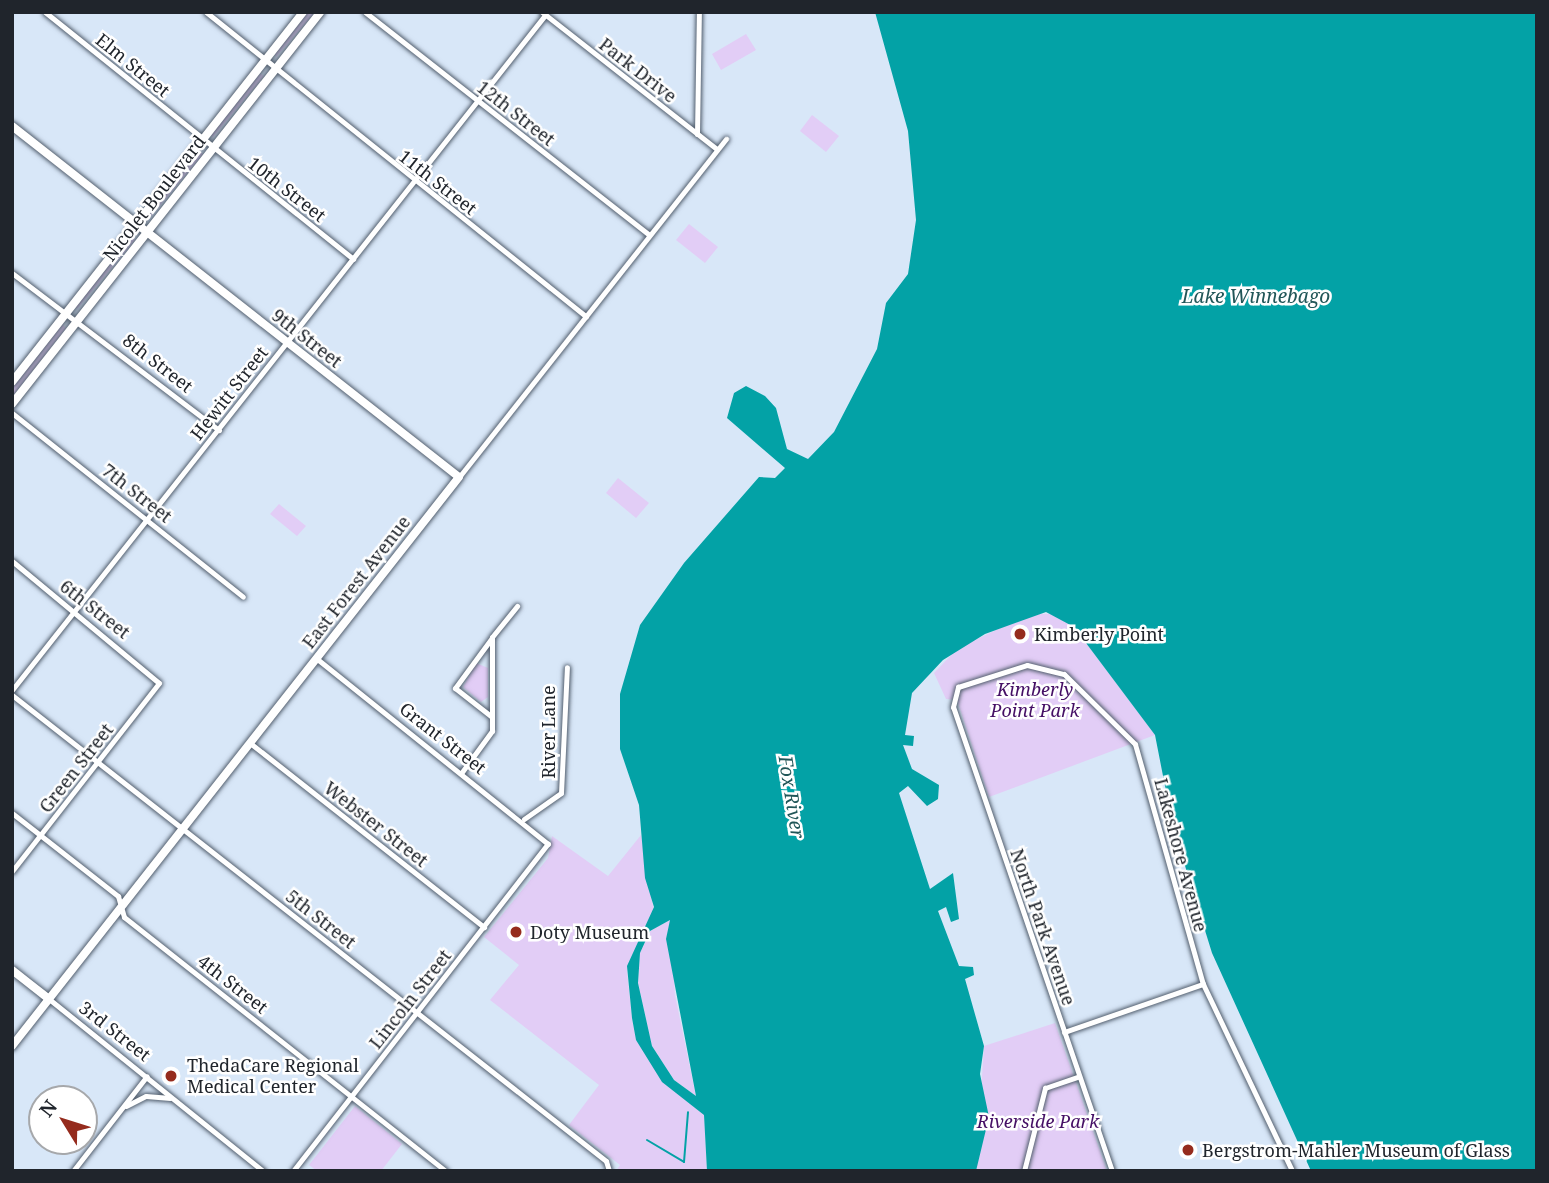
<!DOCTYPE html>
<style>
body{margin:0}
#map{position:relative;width:1549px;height:1183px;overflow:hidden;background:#d8e7f8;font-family:"Noto Serif",serif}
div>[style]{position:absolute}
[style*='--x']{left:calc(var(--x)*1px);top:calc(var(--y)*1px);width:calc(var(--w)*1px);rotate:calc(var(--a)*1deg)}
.green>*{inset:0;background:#e2cdf6}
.water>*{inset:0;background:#03a2a6}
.stream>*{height:2px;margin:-1px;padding:0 1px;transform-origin:1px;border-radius:1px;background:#03a2a6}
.roads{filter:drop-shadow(0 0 2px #535f6e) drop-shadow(0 0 2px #535f6e)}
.street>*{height:5px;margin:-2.5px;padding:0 2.5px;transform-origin:2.5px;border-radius:2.5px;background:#fff}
.secondary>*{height:8px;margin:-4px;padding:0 4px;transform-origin:4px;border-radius:4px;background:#fff}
.dots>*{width:19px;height:19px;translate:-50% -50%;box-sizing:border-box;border:4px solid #fff;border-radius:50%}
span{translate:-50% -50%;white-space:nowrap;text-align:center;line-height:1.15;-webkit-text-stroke:5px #fff;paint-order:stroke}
.street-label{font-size:18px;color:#20252c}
.poi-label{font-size:18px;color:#20252c}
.left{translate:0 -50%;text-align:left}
.park-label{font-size:18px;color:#450f65;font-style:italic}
.water-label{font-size:19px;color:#215658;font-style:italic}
.frame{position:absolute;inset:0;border:14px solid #20252c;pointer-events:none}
.north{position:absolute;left:28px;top:1085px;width:70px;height:70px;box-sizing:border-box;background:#fff;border:2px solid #a6a8ab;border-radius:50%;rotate:308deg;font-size:19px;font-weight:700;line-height:28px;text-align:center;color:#20252c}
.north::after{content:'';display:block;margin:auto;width:24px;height:32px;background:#952b1d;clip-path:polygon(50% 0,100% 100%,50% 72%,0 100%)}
</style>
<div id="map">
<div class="green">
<div style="clip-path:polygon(308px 12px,315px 12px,276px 57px,275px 54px)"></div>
<div style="clip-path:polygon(746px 34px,756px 50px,721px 70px,712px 54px)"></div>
<div style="clip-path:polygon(259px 73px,264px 76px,212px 138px,212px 134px)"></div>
<div style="clip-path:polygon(812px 115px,839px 136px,826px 152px,800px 131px)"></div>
<div style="clip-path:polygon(199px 151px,203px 154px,147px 221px,146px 217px)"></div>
<div style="clip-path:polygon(689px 224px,718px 247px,705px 263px,676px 240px)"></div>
<div style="clip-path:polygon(130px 236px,135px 240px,77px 309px,76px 307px)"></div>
<div style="clip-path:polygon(62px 324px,66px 328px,12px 397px,12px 388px)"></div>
<div style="clip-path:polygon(618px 478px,649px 503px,636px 518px,606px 493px)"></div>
<div style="clip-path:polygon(279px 504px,306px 526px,297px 536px,270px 514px)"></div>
<div style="clip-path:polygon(1030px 614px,1052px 614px,1074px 627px,1155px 735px,989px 797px,957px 700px,946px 699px,934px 673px,958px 648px)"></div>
<div style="clip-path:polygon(476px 663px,488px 668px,488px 697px,481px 702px,463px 687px)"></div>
<div style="clip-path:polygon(641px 835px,654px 912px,627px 971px,632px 1018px,636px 1040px,704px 1114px,707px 1171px,616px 1171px,620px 1165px,569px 1125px,599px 1085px,490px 1000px,519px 965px,484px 937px,548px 858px,552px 836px,608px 876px)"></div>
<div style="clip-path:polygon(670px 920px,675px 995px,696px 1096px,674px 1080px,652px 1046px,638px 983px,640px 953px,650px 931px)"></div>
<div style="clip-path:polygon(1055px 1023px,1107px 1171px,976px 1171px,984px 1046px)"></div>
<div style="clip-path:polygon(355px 1106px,402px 1144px,381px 1171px,317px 1171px,309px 1165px)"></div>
</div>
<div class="water">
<div style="clip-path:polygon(evenodd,875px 12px,1537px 12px,1537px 1171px,1311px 1171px,1212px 953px,1173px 827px,1155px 735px,1074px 627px,1046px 612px,985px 634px,943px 660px,912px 693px,905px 735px,914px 736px,913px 746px,903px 745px,912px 769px,939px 785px,938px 799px,927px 806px,908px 786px,899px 793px,930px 889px,953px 873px,959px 919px,951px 922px,946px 907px,938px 911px,959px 966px,973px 967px,974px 975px,965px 979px,984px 1046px,980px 1074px,989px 1117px,976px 1171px,707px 1171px,704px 1115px,662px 1082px,636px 1040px,632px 1018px,627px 966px,654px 907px,645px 878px,639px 805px,620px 749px,620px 694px,640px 625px,684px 563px,759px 477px,775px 478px,785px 468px,727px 418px,734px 393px,746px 386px,765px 396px,776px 408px,787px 449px,808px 459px,834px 432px,877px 349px,886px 303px,908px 274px,916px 220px,908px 131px,875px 12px,670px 920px,666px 939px,696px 1096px,674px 1080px,652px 1046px,638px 983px,640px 953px,650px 931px,670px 920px)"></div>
</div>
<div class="stream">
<div style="--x:647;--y:1140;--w:43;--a:30.7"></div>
<div style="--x:684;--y:1162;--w:50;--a:-85.4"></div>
</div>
<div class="roads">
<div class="street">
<div style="--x:45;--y:12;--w:395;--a:38.7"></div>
<div style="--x:206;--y:12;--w:487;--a:38.7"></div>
<div style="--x:365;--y:12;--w:361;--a:38.1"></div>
<div style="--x:542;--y:12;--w:222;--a:38.1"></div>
<div style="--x:697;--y:134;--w:122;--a:-89.1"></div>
<div style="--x:12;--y:273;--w:260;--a:37.2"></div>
<div style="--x:12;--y:413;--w:295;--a:38.5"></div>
<div style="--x:459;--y:477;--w:431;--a:-51.7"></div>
<div style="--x:12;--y:561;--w:191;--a:39.7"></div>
<div style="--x:159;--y:683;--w:239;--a:128"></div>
<div style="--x:491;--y:639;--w:61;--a:126.3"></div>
<div style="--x:455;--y:688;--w:47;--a:38.1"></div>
<div style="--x:12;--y:690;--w:860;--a:-51.7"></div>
<div style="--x:12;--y:695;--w:755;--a:38.11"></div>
<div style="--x:606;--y:1161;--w:10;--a:73"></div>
<div style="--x:250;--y:743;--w:298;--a:38.2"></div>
<div style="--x:462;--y:772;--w:51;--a:-53.8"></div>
<div style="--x:492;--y:731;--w:94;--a:-90"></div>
<div style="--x:492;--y:637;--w:40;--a:-51"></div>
<div style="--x:12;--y:813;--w:135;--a:38.1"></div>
<div style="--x:118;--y:896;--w:22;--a:74"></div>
<div style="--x:124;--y:917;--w:410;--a:38.3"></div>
<div style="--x:524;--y:819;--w:45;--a:-35.1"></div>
<div style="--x:561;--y:793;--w:126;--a:-87.3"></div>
<div style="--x:49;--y:999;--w:275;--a:38.8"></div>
<div style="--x:1064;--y:1032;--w:147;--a:-19.1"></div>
<div style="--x:126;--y:1106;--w:22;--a:-27"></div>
<div style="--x:146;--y:1096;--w:24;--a:5"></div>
<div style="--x:73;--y:1171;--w:120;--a:-52.1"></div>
<div style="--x:293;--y:1171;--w:415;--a:-52.1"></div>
<div style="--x:548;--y:844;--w:297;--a:-141.3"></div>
<div style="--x:1024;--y:1171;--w:86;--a:-75.8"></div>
<div style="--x:1045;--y:1088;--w:36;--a:-19"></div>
<div style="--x:1112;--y:1171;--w:490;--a:-108.9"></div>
<div style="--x:953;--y:707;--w:21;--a:-76"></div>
<div style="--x:958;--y:687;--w:72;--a:-17.7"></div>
<div style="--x:1027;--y:665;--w:38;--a:14"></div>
<div style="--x:1064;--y:674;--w:100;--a:44.6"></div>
<div style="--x:1135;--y:744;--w:249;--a:74.2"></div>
<div style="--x:1203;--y:984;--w:207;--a:64.5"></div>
</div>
<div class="secondary">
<div style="--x:12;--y:126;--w:568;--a:38.14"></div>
<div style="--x:459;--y:477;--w:724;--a:128.15"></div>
<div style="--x:12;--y:382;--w:471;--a:-51.8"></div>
<div style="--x:12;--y:404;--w:499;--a:-51.8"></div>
<div style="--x:12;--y:970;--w:47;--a:38.1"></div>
</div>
</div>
<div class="dots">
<div style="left:1020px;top:634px;background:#952b1d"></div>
<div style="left:516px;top:932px;background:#952b1d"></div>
<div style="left:171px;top:1076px;background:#952b1d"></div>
<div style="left:1188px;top:1150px;background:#952b1d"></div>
</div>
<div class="street-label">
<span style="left:133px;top:65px;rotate:39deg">Elm Street</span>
<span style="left:638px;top:70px;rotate:38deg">Park Drive</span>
<span style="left:516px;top:113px;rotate:38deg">12th Street</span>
<span style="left:438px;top:182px;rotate:38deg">11th Street</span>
<span style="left:287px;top:189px;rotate:38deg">10th Street</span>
<span style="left:154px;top:198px;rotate:-52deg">Nicolet Boulevard</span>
<span style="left:307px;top:338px;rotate:38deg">9th Street</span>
<span style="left:158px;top:363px;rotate:38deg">8th Street</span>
<span style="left:229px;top:393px;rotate:-52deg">Hewitt Street</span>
<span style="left:137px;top:493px;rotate:38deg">7th Street</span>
<span style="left:356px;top:582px;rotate:-52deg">East Forest Avenue</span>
<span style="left:95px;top:609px;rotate:38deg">6th Street</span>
<span style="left:548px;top:732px;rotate:-90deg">River Lane</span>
<span style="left:443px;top:738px;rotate:38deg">Grant Street</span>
<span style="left:76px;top:768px;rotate:-52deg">Green Street</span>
<span style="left:376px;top:824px;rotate:38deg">Webster Street</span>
<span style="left:1181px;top:855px;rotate:75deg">Lakeshore Avenue</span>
<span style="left:321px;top:919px;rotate:38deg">5th Street</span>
<span style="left:1043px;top:927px;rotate:71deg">North Park Avenue</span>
<span style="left:233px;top:984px;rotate:38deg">4th Street</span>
<span style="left:410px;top:999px;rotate:-52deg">Lincoln Street</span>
<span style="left:115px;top:1031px;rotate:38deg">3rd Street</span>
</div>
<div class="poi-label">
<span class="left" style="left:1034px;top:634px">Kimberly Point</span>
<span class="left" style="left:530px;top:932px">Doty Museum</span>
<span class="left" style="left:187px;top:1076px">ThedaCare Regional<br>Medical Center</span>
<span class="left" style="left:1202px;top:1150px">Bergstrom-Mahler Museum of Glass</span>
</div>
<div class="park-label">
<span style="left:1035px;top:700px">Kimberly<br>Point Park</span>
<span style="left:1038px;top:1121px">Riverside Park</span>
</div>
<div class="water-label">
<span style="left:1256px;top:297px">Lake Winnebago</span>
<span style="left:791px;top:797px;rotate:81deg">Fox River</span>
</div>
<div class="frame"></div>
<div class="north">N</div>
</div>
